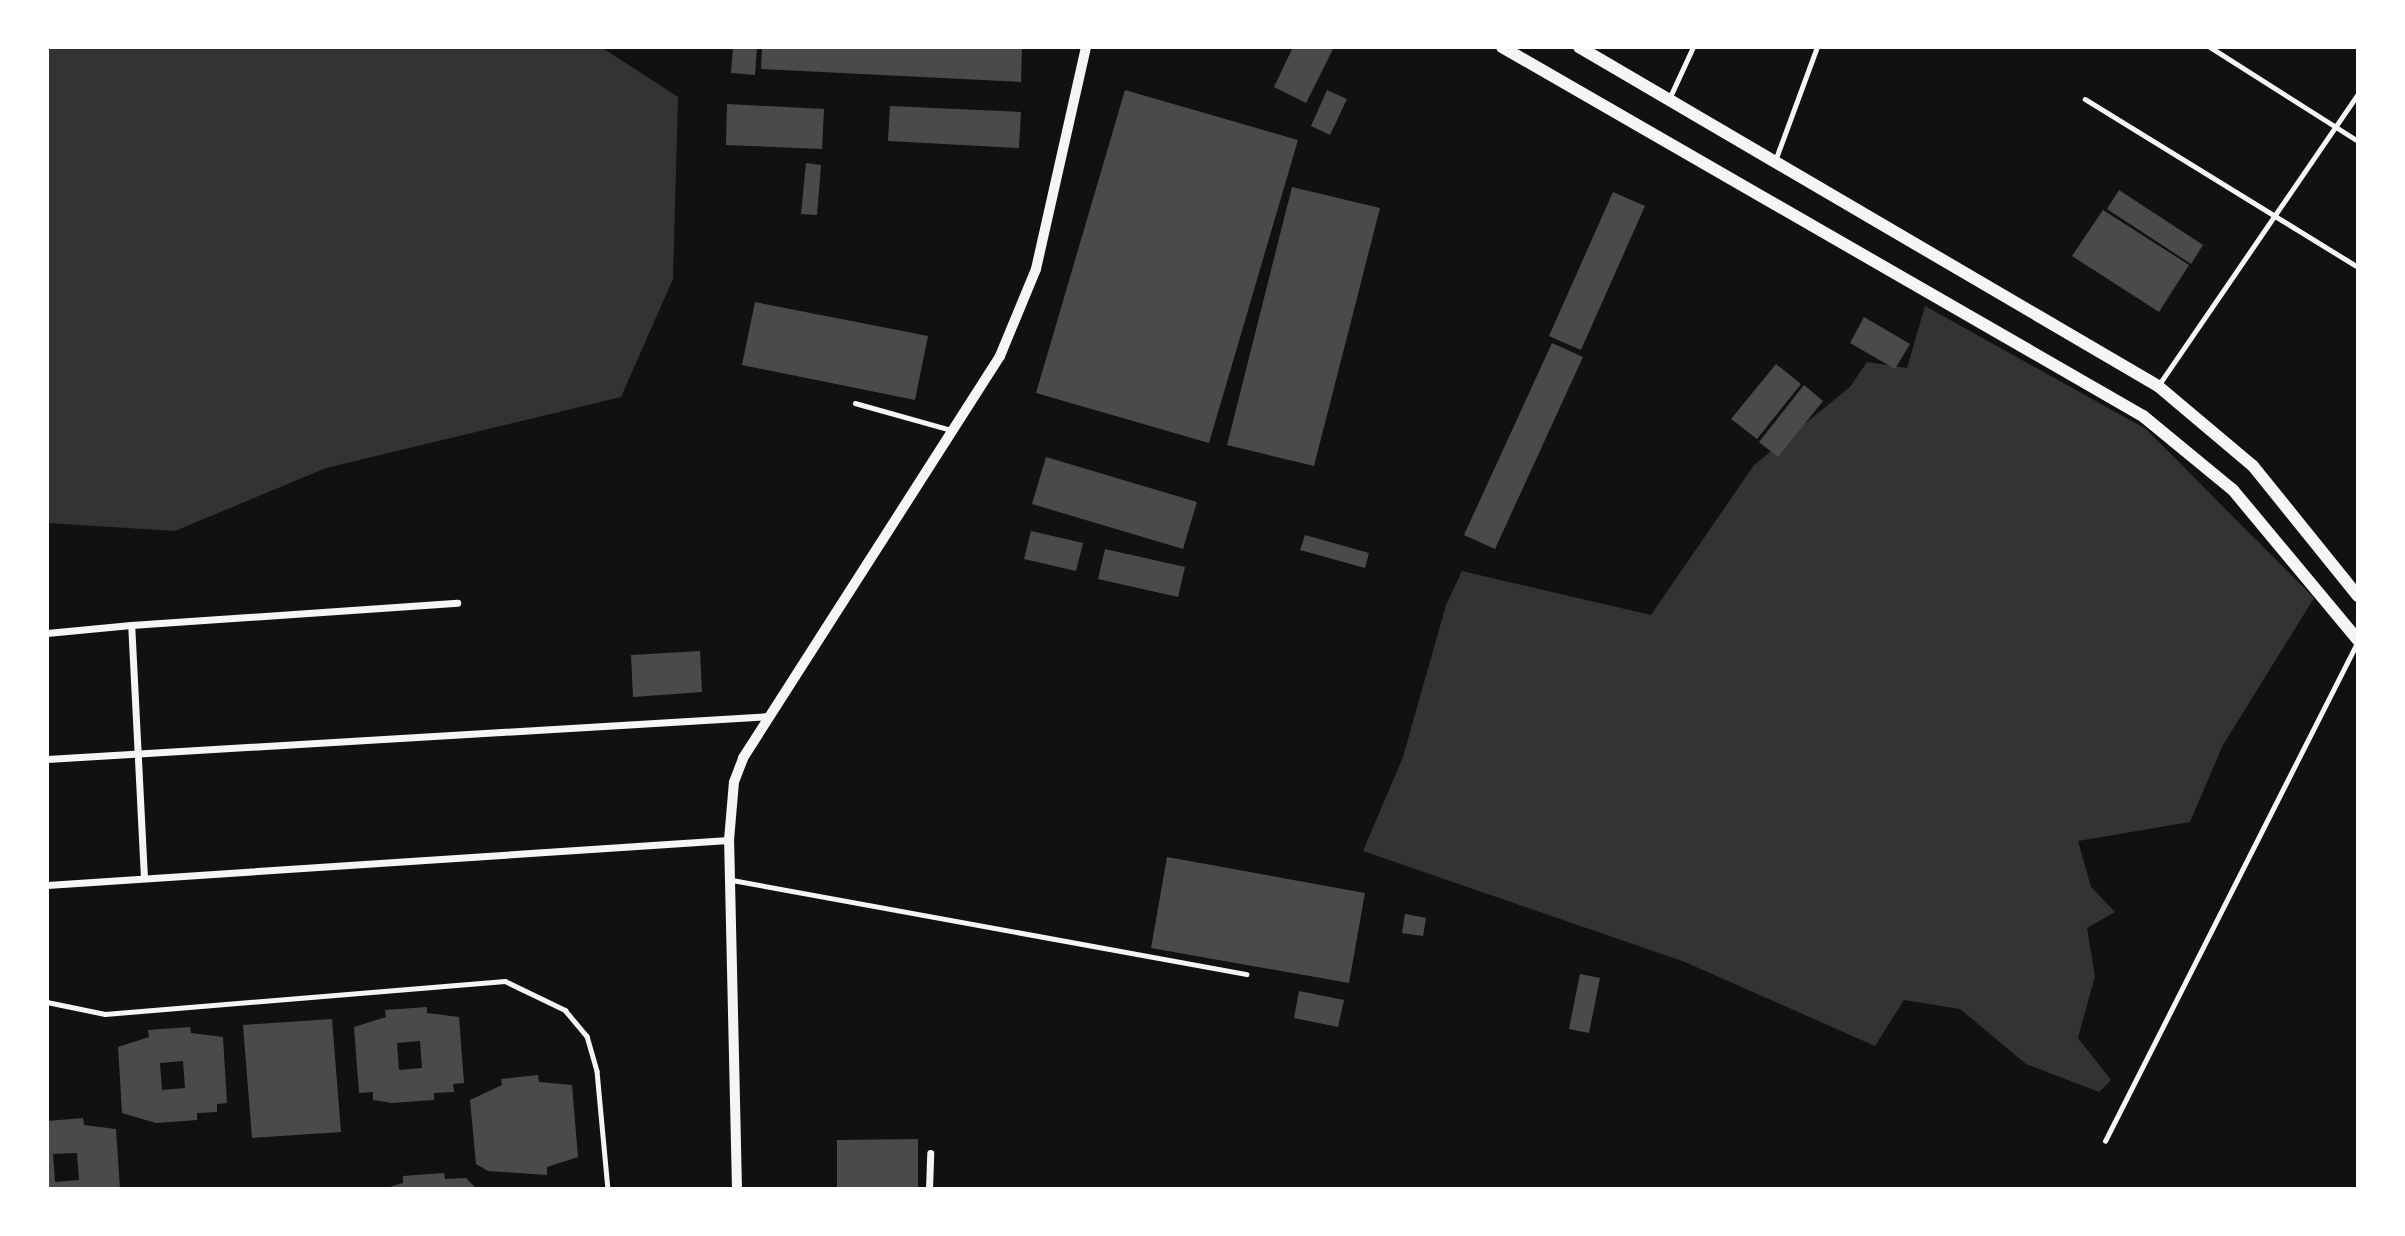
<!DOCTYPE html>
<style>
body{margin:0}
#map{position:relative;width:2405px;height:1236px;overflow:hidden;background:#111;font-family:"Golos Text",sans-serif}
div>[style]{position:absolute}
[style*='--x']{left:calc(var(--x)*1px);top:calc(var(--y)*1px);width:calc(var(--w)*1px);rotate:calc(var(--a)*1deg)}
.water>*{inset:0;background:#333}
.building>*{inset:0;background:#4a4a4a}
.service>*{height:4.5px;margin:-2.25px;padding:0 2.25px;transform-origin:2.25px;border-radius:2.25px;background:#f5f5f5}
.minor>*{height:7px;margin:-3.5px;padding:0 3.5px;transform-origin:3.5px;border-radius:3.5px;background:#f5f5f5}
.tertiary>*{height:10px;margin:-5px;padding:0 5px;transform-origin:5px;border-radius:5px;background:#f5f5f5}
.primary>*{height:12px;margin:-6px;padding:0 6px;transform-origin:6px;border-radius:6px;background:#f5f5f5}
span{translate:-50% -50%;white-space:nowrap;text-align:center;line-height:1.15;-webkit-text-stroke:7px #fff;paint-order:stroke}
.frame{position:absolute;inset:0;border:49px solid #fff;pointer-events:none}
</style>
<div id="map">
<div class="water">
<div style="clip-path:polygon(47px 47px,601px 47px,678px 97px,673px 279px,621px 397px,326px 468px,175px 531px,47px 523px)"></div>
<div style="clip-path:polygon(1925px 306px,2146px 429px,2314px 598px,2223px 745px,2190px 822px,2078px 841px,2091px 887px,2115px 912px,2087px 928px,2095px 976px,2078px 1038px,2111px 1080px,2099px 1092px,2026px 1064px,1960px 1009px,1904px 1000px,1875px 1046px,1685px 962px,1363px 851px,1403px 757px,1446px 605px,1462px 571px,1651px 615px,1754px 465px,1850px 387px,1867px 362px,1907px 368px)"></div>
</div>
<div class="building">
<div style="clip-path:polygon(733px 47px,757px 47px,755px 75px,731px 73px)"></div>
<div style="clip-path:polygon(762px 47px,1022px 47px,1021px 82px,761px 69px)"></div>
<div style="clip-path:polygon(1293px 47px,1334px 47px,1306px 103px,1274px 87px)"></div>
<div style="clip-path:polygon(1125px 90px,1298px 140px,1209px 443px,1036px 393px)"></div>
<div style="clip-path:polygon(1327px 90px,1347px 99px,1330px 135px,1311px 126px)"></div>
<div style="clip-path:polygon(727px 104px,824px 109px,822px 149px,726px 145px)"></div>
<div style="clip-path:polygon(890px 106px,1021px 112px,1019px 148px,888px 141px)"></div>
<div style="clip-path:polygon(806px 163px,821px 165px,817px 215px,801px 214px)"></div>
<div style="clip-path:polygon(1292px 187px,1380px 208px,1314px 466px,1227px 445px)"></div>
<div style="clip-path:polygon(2119px 190px,2203px 245px,2191px 264px,2107px 209px)"></div>
<div style="clip-path:polygon(1613px 192px,1645px 206px,1581px 350px,1549px 336px)"></div>
<div style="clip-path:polygon(2103px 210px,2189px 265px,2159px 312px,2072px 256px)"></div>
<div style="clip-path:polygon(755px 302px,928px 336px,915px 400px,742px 365px)"></div>
<div style="clip-path:polygon(1864px 317px,1910px 344px,1895px 369px,1850px 343px)"></div>
<div style="clip-path:polygon(1552px 343px,1583px 357px,1495px 549px,1464px 535px)"></div>
<div style="clip-path:polygon(1776px 364px,1801px 384px,1757px 439px,1731px 419px)"></div>
<div style="clip-path:polygon(1804px 385px,1823px 401px,1778px 457px,1759px 442px)"></div>
<div style="clip-path:polygon(1046px 457px,1197px 502px,1183px 549px,1032px 504px)"></div>
<div style="clip-path:polygon(1031px 531px,1083px 543px,1076px 571px,1024px 559px)"></div>
<div style="clip-path:polygon(1305px 535px,1369px 553px,1365px 568px,1300px 550px)"></div>
<div style="clip-path:polygon(1105px 549px,1185px 567px,1178px 597px,1098px 579px)"></div>
<div style="clip-path:polygon(700px 651px,702px 692px,633px 697px,631px 655px)"></div>
<div style="clip-path:polygon(1167px 857px,1365px 893px,1349px 983px,1151px 948px)"></div>
<div style="clip-path:polygon(1405px 914px,1426px 918px,1423px 936px,1402px 933px)"></div>
<div style="clip-path:polygon(1580px 974px,1600px 978px,1589px 1033px,1569px 1029px)"></div>
<div style="clip-path:polygon(1299px 991px,1344px 1000px,1338px 1027px,1294px 1018px)"></div>
<div style="clip-path:polygon(evenodd,427px 1007px,427px 1013px,459px 1017px,464px 1083px,453px 1084px,454px 1092px,434px 1093px,434px 1100px,392px 1103px,373px 1100px,373px 1092px,359px 1093px,354px 1027px,386px 1017px,385px 1010px,427px 1007px,420px 1041px,422px 1068px,399px 1070px,397px 1043px,420px 1041px)"></div>
<div style="clip-path:polygon(332px 1019px,341px 1132px,252px 1138px,243px 1025px)"></div>
<div style="clip-path:polygon(evenodd,190px 1027px,191px 1033px,223px 1037px,227px 1103px,217px 1104px,217px 1112px,197px 1113px,197px 1120px,156px 1123px,122px 1113px,118px 1047px,149px 1037px,148px 1030px,190px 1027px,183px 1061px,185px 1088px,162px 1090px,160px 1063px,183px 1061px)"></div>
<div style="clip-path:polygon(538px 1075px,539px 1082px,572px 1085px,578px 1157px,547px 1167px,547px 1175px,488px 1171px,476px 1164px,470px 1100px,502px 1085px,501px 1079px)"></div>
<div style="clip-path:polygon(evenodd,83px 1118px,84px 1125px,116px 1129px,120px 1189px,47px 1189px,47px 1121px,83px 1118px,77px 1153px,79px 1180px,55px 1182px,53px 1154px,77px 1153px)"></div>
<div style="clip-path:polygon(918px 1139px,918px 1189px,837px 1189px,837px 1140px)"></div>
<div style="clip-path:polygon(444px 1173px,445px 1179px,466px 1178px,477px 1189px,383px 1189px,403px 1183px,403px 1176px)"></div>
</div>
<div class="service">
<div style="--x:2210;--y:47;--w:175;--a:32.4"></div>
<div style="--x:1670;--y:97;--w:55;--a:-65.3"></div>
<div style="--x:2085;--y:99;--w:321;--a:31.6"></div>
<div style="--x:1775;--y:161;--w:121;--a:-69.8"></div>
<div style="--x:2158;--y:386;--w:354;--a:-55.6"></div>
<div style="--x:855;--y:403;--w:100;--a:15.7"></div>
<div style="--x:732;--y:880;--w:523;--a:10.36"></div>
<div style="--x:47;--y:1002;--w:59;--a:11.7"></div>
<div style="--x:105;--y:1014;--w:401;--a:-4.7"></div>
<div style="--x:505;--y:981;--w:67;--a:25.8"></div>
<div style="--x:565;--y:1010;--w:34;--a:50"></div>
<div style="--x:587;--y:1036;--w:36;--a:74"></div>
<div style="--x:597;--y:1071;--w:119;--a:84.7"></div>
<div style="--x:2105;--y:1141;--w:558;--a:-63.16"></div>
</div>
<div class="minor">
<div style="--x:47;--y:633;--w:84;--a:-5.4"></div>
<div style="--x:47;--y:759;--w:724;--a:-3.4"></div>
<div style="--x:144;--y:878;--w:253;--a:-92.9"></div>
<div style="--x:131;--y:625;--w:327;--a:-3.9"></div>
<div style="--x:47;--y:885;--w:683;--a:-3.78"></div>
<div style="--x:929;--y:1189;--w:36;--a:-88"></div>
</div>
<div class="tertiary">
<div style="--x:737;--y:1189;--w:349;--a:-91.3"></div>
<div style="--x:729;--y:840;--w:58;--a:-85.1"></div>
<div style="--x:734;--y:782;--w:26;--a:-69"></div>
<div style="--x:743;--y:758;--w:477;--a:-57.4"></div>
<div style="--x:1000;--y:356;--w:94;--a:-67.5"></div>
<div style="--x:1036;--y:269;--w:228;--a:-77.3"></div>
</div>
<div class="primary">
<div style="--x:1502;--y:47;--w:740;--a:29.93"></div>
<div style="--x:2143;--y:416;--w:117;--a:39.4"></div>
<div style="--x:2233;--y:490;--w:195;--a:50.2"></div>
<div style="--x:1579;--y:47;--w:671;--a:30.35"></div>
<div style="--x:2158;--y:386;--w:124;--a:40.1"></div>
<div style="--x:2253;--y:466;--w:167;--a:51.1"></div>
</div>
<div class="frame"></div>
</div>
